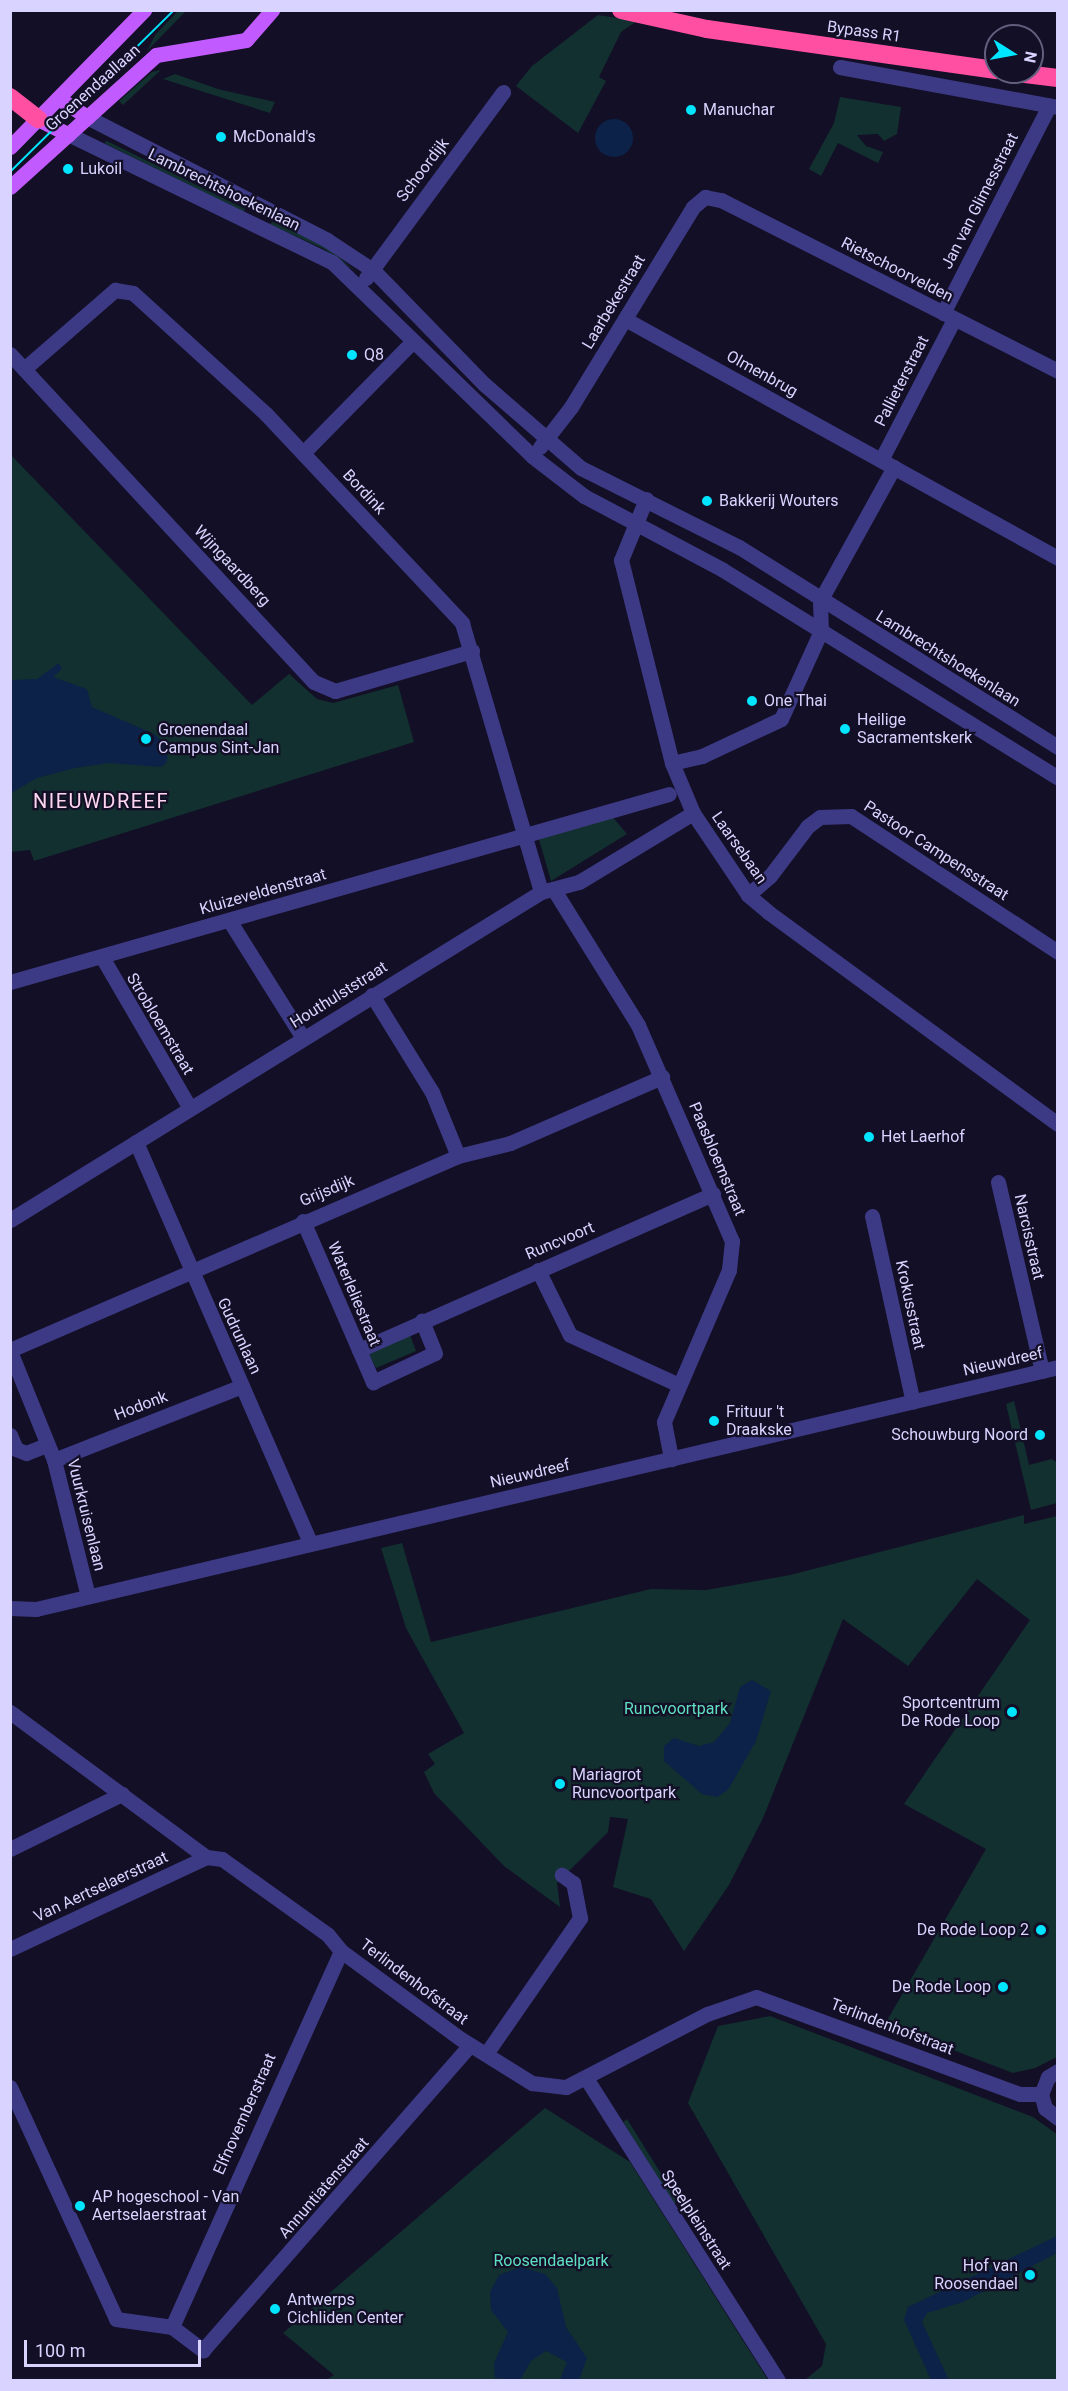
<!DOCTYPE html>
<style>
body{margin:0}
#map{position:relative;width:1068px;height:2391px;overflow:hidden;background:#130f26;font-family:Roboto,sans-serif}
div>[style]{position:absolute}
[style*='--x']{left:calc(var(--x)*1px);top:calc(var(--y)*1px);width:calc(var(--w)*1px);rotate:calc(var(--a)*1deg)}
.green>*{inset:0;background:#12302f}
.water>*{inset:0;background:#0c2248}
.round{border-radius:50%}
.minor>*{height:15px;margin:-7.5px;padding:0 7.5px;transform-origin:7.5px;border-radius:7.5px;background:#3d3a85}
.major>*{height:15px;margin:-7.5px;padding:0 7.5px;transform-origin:7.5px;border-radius:7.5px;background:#c25bff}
.highway>*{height:18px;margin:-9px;padding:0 9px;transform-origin:9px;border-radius:9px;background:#ff4fa3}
.tram>*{height:1.5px;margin:-0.75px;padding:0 0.75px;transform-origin:0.75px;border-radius:0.75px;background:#00e5ff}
.dots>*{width:16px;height:16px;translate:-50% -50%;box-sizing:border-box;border:3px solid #130f26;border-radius:50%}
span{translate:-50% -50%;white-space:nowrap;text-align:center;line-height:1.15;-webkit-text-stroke:4.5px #130f26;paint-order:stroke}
.street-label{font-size:16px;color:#d9d4ff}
.poi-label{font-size:16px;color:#d9d4ff}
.left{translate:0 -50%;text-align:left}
.right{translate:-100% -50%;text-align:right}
.park-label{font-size:16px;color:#5fe0c0}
.quarter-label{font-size:20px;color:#ffd6f0;letter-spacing:1.5px}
.frame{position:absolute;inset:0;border:12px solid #d9d4ff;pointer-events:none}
.north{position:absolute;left:984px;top:24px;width:60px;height:60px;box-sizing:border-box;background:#130f26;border:2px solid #625e7d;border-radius:50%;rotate:101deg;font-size:16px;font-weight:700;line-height:24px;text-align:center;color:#d9d4ff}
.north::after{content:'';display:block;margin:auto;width:21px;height:27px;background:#00e5ff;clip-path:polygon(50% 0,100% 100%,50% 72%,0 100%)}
.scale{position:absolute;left:24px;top:2340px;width:177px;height:27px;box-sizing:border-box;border:3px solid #d9d4ff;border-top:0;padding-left:8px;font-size:18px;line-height:21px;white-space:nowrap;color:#d9d4ff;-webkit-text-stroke:4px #130f26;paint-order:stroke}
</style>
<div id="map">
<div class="green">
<div style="clip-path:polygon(178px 11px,186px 11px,147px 51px,155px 35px)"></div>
<div style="clip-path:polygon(598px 15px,637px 21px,621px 32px,599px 77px,606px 81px,578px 133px,516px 86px,532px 66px)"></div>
<div style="clip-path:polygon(161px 70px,123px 105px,119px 101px,152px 72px)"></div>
<div style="clip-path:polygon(175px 74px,218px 89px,275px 102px,270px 113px,163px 79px)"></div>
<div style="clip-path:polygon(840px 97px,901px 107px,897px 134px,884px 141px,878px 134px,857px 135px,866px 146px,883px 152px,878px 163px,838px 143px,821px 176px,809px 169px,834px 123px)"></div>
<div style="clip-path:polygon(107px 141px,245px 209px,244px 212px,104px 143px)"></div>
<div style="clip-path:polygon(273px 222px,326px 246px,358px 273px,324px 249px,269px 224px)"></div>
<div style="clip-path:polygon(10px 454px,252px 705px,289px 674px,317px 699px,333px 703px,398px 685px,414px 742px,34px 861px,30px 850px,11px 852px)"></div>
<div style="clip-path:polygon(610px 814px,627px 834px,551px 881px,538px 836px)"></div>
<div style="clip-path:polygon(410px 1335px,416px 1351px,376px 1368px,368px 1352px)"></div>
<div style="clip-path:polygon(1014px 1401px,1029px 1465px,1052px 1459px,1057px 1463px,1057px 1503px,1031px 1510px,1006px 1404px)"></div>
<div style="clip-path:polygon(1024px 1515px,1024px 1524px,1057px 1516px,1057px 2057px,1035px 2068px,1013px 2073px,885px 2024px,986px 1849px,904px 1804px,1030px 1620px,977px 1579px,908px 1666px,843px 1619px,763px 1818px,729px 1885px,684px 1951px,651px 1899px,613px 1887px,628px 1819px,610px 1817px,608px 1832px,557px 1883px,560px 1907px,504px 1866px,434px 1793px,424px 1772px,435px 1764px,428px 1754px,464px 1733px,406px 1628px,381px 1548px,402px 1543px,431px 1642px,651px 1589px,706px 1590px,790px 1575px)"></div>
<div style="clip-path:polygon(770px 2016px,1033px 2117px,1058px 2135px,1057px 2380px,805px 2380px,822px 2366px,826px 2344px,688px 2103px,718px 2026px)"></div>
<div style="clip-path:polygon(545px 2108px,630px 2162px,768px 2380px,326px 2380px,334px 2375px,283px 2333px)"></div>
<div style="clip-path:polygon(627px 2119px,678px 2201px,674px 2204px,623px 2122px)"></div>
</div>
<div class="water">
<div class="round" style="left:595px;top:119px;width:38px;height:38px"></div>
<div style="clip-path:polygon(59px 663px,62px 669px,53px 677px,87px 689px,92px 707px,154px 734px,168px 745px,167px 762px,161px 767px,109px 763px,75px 768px,37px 778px,11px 793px,11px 680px,37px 679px)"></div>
<div style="clip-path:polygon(752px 1680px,771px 1691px,756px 1741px,728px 1790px,717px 1797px,702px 1794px,664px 1761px,664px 1746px,674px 1738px,699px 1746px,714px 1742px,730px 1723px,740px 1687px)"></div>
<div style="clip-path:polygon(1057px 2236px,1057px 2253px,963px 2302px,927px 2313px,922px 2322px,949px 2380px,931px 2380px,904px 2320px,908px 2307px)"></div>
<div style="clip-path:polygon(521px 2267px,545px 2274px,557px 2288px,566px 2327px,587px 2358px,579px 2380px,560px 2380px,567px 2362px,546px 2351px,531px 2361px,520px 2380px,495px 2378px,494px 2363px,508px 2332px,491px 2310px,490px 2292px,499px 2275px)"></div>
</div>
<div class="minor">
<div style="--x:840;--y:67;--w:222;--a:10.4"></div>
<div style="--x:87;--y:117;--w:270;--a:27.1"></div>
<div style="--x:327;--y:240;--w:56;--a:33.4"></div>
<div style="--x:374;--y:271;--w:158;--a:45.8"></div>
<div style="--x:484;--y:384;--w:128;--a:40.9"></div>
<div style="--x:581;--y:468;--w:177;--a:26.6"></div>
<div style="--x:739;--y:547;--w:377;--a:32.1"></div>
<div style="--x:68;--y:134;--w:293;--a:25.9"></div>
<div style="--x:332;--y:262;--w:279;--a:44.1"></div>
<div style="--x:532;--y:456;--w:66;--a:37.6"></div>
<div style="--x:584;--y:496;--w:157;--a:28"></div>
<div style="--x:723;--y:570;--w:394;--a:31.8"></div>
<div style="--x:366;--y:278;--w:231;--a:-53.6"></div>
<div style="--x:943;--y:313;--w:233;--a:-62.9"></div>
<div style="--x:625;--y:319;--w:495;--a:28.9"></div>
<div style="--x:10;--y:354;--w:447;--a:47.2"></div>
<div style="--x:314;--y:682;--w:23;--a:23"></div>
<div style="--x:335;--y:691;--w:143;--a:-16.3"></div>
<div style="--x:24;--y:369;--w:121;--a:-41"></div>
<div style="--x:115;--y:290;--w:18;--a:9"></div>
<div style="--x:133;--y:293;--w:180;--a:42.3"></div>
<div style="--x:266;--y:414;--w:287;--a:46.8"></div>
<div style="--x:462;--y:623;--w:280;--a:73.6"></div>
<div style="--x:540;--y:447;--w:51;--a:-52.2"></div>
<div style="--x:571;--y:407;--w:234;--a:-58.6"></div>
<div style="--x:693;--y:207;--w:16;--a:-40"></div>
<div style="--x:705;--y:197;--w:16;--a:11"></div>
<div style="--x:721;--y:200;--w:378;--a:26.9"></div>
<div style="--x:303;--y:453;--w:156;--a:-45.5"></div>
<div style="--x:881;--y:460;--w:159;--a:-62.6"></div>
<div style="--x:646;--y:499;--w:66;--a:112.3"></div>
<div style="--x:621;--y:560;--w:209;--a:75.9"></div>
<div style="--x:672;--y:763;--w:54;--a:67.2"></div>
<div style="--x:693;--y:813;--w:99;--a:56.1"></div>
<div style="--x:748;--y:895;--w:26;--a:40"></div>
<div style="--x:768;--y:912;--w:359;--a:36.2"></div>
<div style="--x:820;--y:601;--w:153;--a:-61.1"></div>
<div style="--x:672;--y:763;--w:31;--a:-13"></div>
<div style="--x:702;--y:756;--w:87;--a:-25.1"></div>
<div style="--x:781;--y:719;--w:97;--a:-65.6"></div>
<div style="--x:821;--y:631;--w:30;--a:-92"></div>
<div style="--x:554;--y:890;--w:159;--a:58.1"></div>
<div style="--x:638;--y:1025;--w:236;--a:66.5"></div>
<div style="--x:732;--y:1241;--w:29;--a:96"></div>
<div style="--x:729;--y:1270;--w:165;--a:113.2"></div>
<div style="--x:664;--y:1422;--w:38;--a:79"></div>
<div style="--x:748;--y:895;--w:29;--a:-41"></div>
<div style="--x:770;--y:876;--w:63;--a:-52.8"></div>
<div style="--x:808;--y:826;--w:15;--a:-37"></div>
<div style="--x:820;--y:817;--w:31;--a:-2"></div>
<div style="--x:851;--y:816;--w:248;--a:33.3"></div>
<div style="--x:229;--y:920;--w:139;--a:57.9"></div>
<div style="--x:102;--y:957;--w:175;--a:59.8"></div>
<div style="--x:10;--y:982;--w:685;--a:-15.92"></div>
<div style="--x:372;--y:995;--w:114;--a:58.3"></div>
<div style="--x:432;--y:1092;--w:69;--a:67.9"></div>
<div style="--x:136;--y:1142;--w:438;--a:66.5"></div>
<div style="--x:998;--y:1182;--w:194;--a:76.9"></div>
<div style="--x:872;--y:1216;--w:190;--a:77.6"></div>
<div style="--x:10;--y:1220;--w:624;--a:-31.7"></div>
<div style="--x:541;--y:892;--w:39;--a:-15"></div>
<div style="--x:579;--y:882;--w:133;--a:-31.2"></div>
<div style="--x:303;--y:1221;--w:176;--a:66.5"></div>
<div style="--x:373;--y:1382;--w:68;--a:-25.1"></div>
<div style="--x:435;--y:1353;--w:35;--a:-112"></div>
<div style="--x:538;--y:1270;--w:72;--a:63.8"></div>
<div style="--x:570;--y:1335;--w:120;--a:24.6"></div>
<div style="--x:10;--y:1350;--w:488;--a:-23.4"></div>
<div style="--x:458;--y:1156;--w:54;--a:-14"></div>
<div style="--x:510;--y:1143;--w:166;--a:-23.5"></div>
<div style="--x:359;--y:1350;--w:387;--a:-23.8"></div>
<div style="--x:10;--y:1351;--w:118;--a:68"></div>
<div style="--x:54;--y:1460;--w:140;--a:76"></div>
<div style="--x:10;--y:1435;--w:15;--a:67"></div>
<div style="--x:16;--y:1449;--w:11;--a:22"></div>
<div style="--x:26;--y:1453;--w:22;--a:-21"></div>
<div style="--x:54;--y:1460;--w:202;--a:-21.5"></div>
<div style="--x:10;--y:1608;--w:26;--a:2"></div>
<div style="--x:36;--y:1609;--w:1050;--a:-13.32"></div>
<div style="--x:10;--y:1712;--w:244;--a:36.5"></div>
<div style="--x:206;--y:1857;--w:16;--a:7"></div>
<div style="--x:222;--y:1859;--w:130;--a:35.6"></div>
<div style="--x:328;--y:1935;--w:21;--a:51"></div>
<div style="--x:341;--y:1951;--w:149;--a:36.3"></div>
<div style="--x:461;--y:2039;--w:84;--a:31.8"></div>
<div style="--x:532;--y:2083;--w:34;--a:7"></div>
<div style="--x:566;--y:2087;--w:159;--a:-27.4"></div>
<div style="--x:707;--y:2014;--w:52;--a:-19.1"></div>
<div style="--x:756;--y:1997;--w:281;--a:20.2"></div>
<div style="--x:1020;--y:2094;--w:21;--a:0"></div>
<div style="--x:10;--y:1849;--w:125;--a:-26.2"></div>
<div style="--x:10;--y:1949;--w:217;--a:-25.1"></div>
<div style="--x:488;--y:2051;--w:162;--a:-55.3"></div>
<div style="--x:580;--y:1918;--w:36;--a:-101"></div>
<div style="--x:573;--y:1883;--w:14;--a:-144"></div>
<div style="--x:1058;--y:2071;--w:12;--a:149"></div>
<div style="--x:1048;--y:2077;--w:18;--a:112"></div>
<div style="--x:1041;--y:2094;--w:15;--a:74"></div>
<div style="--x:1045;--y:2108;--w:16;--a:38"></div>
<div style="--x:586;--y:2078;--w:358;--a:57.6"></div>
<div style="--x:10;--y:2087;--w:255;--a:65.4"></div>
<div style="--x:116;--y:2319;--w:57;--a:8.1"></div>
<div style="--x:172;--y:2327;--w:39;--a:37"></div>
<div style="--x:203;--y:2350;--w:405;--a:-48.8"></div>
<div style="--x:172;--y:2327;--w:412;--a:-65.8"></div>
</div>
<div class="major">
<div style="--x:58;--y:98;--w:35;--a:33"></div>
<div style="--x:38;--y:119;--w:34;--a:27"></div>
<div style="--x:10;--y:147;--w:192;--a:-45.6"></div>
<div style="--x:10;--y:187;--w:197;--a:-42.1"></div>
<div style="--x:156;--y:55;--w:91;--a:-9.5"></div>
<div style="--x:246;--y:40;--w:40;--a:-49"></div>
</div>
<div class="highway">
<div style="--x:621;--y:10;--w:88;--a:12.5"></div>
<div style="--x:707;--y:29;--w:292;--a:8.1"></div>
<div style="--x:1009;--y:72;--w:49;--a:7"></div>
<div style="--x:10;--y:97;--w:36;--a:38"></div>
</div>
<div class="tram">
<div style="--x:10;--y:172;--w:231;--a:-44.6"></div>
</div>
<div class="dots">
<div style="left:691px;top:110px;background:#00e5ff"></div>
<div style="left:221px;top:137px;background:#00e5ff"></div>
<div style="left:68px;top:169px;background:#00e5ff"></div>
<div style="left:352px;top:355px;background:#00e5ff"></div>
<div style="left:707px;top:501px;background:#00e5ff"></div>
<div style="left:752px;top:701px;background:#00e5ff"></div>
<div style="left:845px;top:729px;background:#00e5ff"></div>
<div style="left:146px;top:739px;background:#00e5ff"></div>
<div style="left:869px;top:1137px;background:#00e5ff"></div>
<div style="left:714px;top:1421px;background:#00e5ff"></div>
<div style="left:1040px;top:1435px;background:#00e5ff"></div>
<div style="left:1012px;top:1712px;background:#00e5ff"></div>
<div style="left:560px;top:1784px;background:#00e5ff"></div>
<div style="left:1041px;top:1930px;background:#00e5ff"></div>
<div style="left:1003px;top:1987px;background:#00e5ff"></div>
<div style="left:80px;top:2206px;background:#00e5ff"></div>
<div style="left:1030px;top:2275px;background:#00e5ff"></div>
<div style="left:275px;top:2309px;background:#00e5ff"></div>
</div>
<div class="street-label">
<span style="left:864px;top:32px;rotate:8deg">Bypass R1</span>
<span style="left:93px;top:88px;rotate:-42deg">Groenendaallaan</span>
<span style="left:423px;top:170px;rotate:-53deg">Schoordijk</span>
<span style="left:224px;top:190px;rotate:26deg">Lambrechtshoekenlaan</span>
<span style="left:980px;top:201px;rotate:-63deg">Jan van Glimesstraat</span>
<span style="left:897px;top:270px;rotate:27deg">Rietschoorvelden</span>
<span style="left:614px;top:302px;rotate:-59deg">Laarbekestraat</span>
<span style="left:762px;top:374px;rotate:29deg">Olmenbrug</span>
<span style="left:902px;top:381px;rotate:-63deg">Pallieterstraat</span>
<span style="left:364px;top:492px;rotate:47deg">Bordink</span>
<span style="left:232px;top:566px;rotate:47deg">Wijngaardberg</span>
<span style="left:948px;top:659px;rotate:32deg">Lambrechtshoekenlaan</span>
<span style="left:739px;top:848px;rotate:55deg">Laarsebaan</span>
<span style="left:936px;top:851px;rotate:33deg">Pastoor Campensstraat</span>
<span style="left:263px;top:892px;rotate:-16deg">Kluizeveldenstraat</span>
<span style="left:339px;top:995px;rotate:-32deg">Houthulststraat</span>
<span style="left:160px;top:1024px;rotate:59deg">Strobloemstraat</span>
<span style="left:717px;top:1159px;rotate:67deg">Paasbloemstraat</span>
<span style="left:327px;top:1191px;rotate:-23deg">Grijsdijk</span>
<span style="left:1029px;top:1237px;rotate:77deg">Narcisstraat</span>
<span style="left:560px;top:1241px;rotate:-23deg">Runcvoort</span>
<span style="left:354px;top:1294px;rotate:67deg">Waterleliestraat</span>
<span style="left:910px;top:1305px;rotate:78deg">Krokusstraat</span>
<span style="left:239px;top:1336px;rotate:65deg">Gudrunlaan</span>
<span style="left:1003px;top:1362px;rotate:-13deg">Nieuwdreef</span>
<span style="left:141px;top:1406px;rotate:-21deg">Hodonk</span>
<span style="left:530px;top:1474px;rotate:-13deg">Nieuwdreef</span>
<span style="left:86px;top:1515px;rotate:76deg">Vuurkruisenlaan</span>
<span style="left:101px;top:1887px;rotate:-25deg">Van Aertselaerstraat</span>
<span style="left:414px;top:1982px;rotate:37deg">Terlindenhofstraat</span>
<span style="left:892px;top:2027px;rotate:21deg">Terlindenhofstraat</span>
<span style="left:245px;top:2114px;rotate:-66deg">Elfnovemberstraat</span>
<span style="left:324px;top:2188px;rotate:-49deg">Annuntiatenstraat</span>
<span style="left:696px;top:2220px;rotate:57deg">Speelpleinstraat</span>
</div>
<div class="poi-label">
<span class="left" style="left:703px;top:110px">Manuchar</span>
<span class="left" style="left:233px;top:137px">McDonald's</span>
<span class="left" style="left:80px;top:169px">Lukoil</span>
<span class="left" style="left:364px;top:355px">Q8</span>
<span class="left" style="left:719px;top:501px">Bakkerij Wouters</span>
<span class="left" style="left:764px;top:701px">One Thai</span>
<span class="left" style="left:857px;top:729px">Heilige<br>Sacramentskerk</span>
<span class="left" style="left:158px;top:739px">Groenendaal<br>Campus Sint-Jan</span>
<span class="left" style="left:881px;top:1137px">Het Laerhof</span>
<span class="left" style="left:726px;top:1421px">Frituur 't<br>Draakske</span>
<span class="right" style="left:1028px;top:1435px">Schouwburg Noord</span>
<span class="right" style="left:1000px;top:1712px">Sportcentrum<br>De Rode Loop</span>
<span class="left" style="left:572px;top:1784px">Mariagrot<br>Runcvoortpark</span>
<span class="right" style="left:1029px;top:1930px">De Rode Loop 2</span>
<span class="right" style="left:991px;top:1987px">De Rode Loop</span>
<span class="left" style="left:92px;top:2206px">AP hogeschool - Van<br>Aertselaerstraat</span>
<span class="right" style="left:1018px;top:2275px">Hof van<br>Roosendael</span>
<span class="left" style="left:287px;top:2309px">Antwerps<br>Cichliden Center</span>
</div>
<div class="park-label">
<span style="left:676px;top:1709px">Runcvoortpark</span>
<span style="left:551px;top:2261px">Roosendaelpark</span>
</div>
<div class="quarter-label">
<span style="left:101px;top:801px">NIEUWDREEF</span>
</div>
<div class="frame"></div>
<div class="north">N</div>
<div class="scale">100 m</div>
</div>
